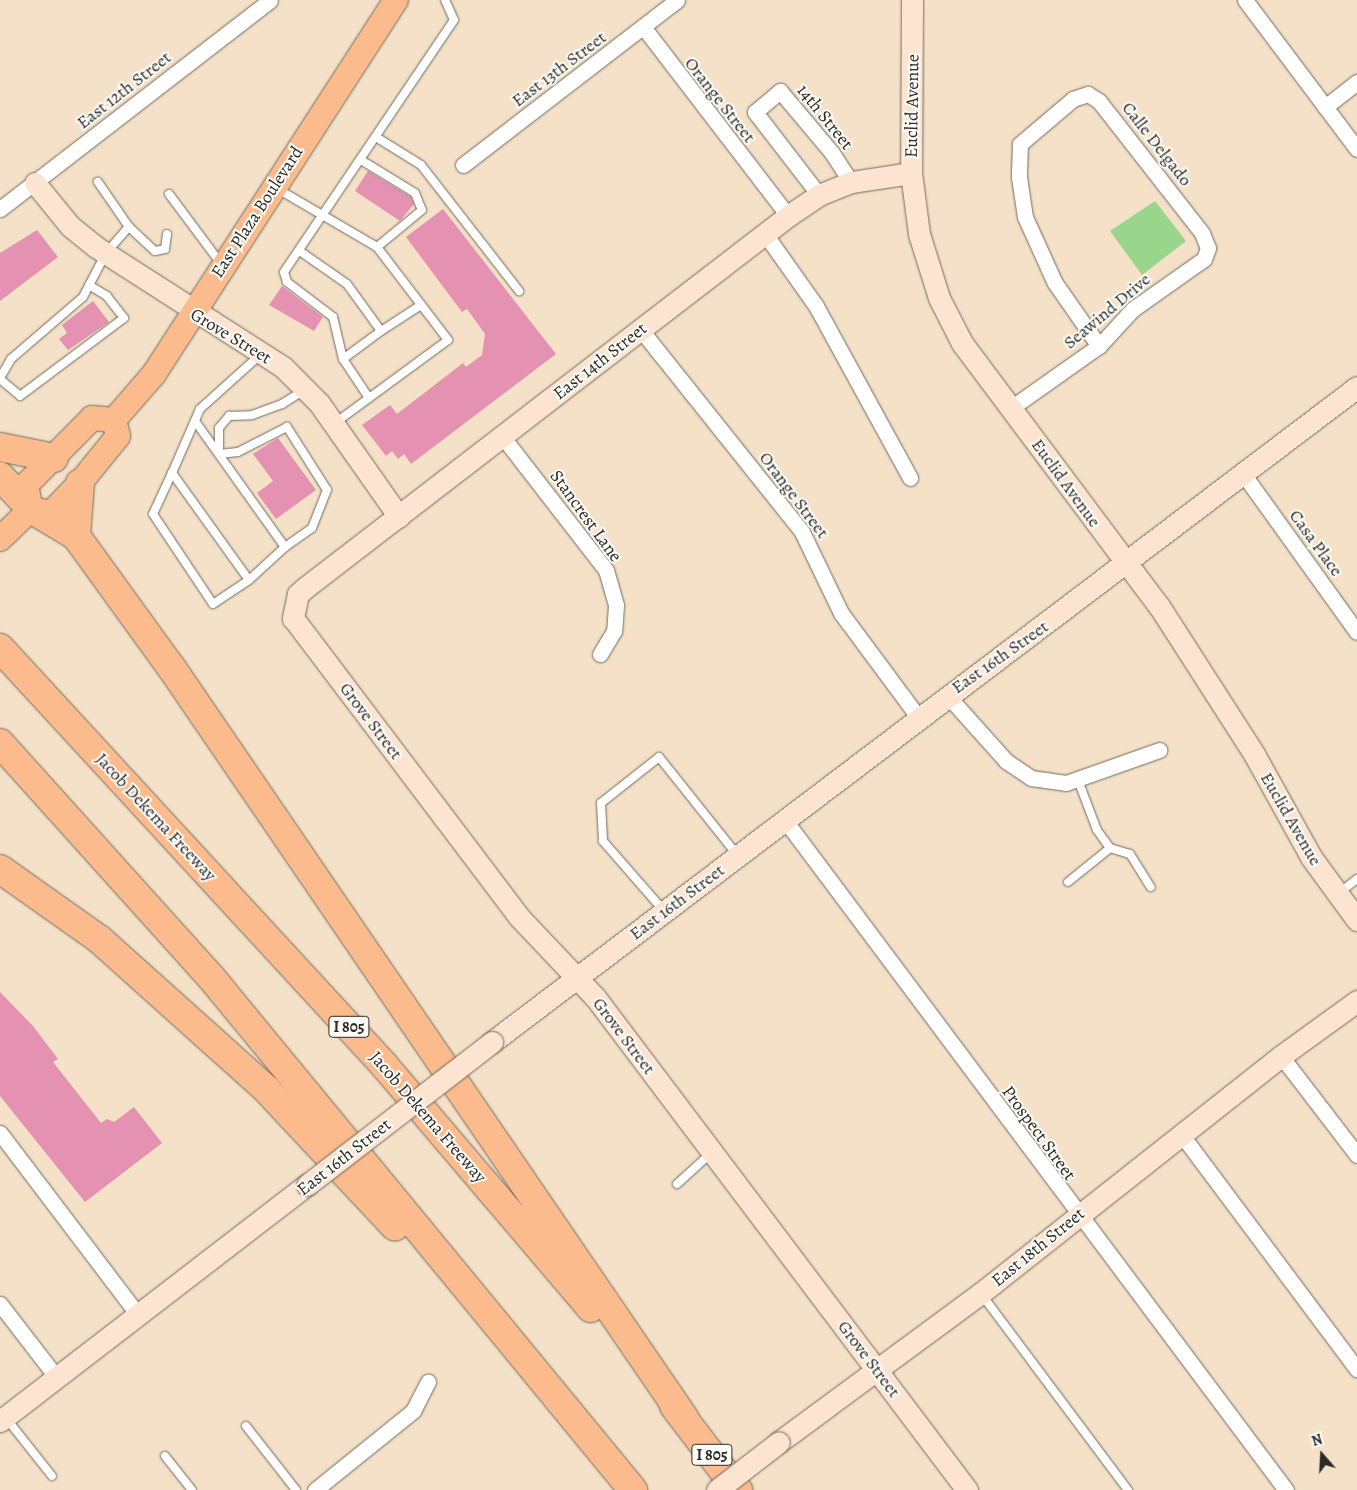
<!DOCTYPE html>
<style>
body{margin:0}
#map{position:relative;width:1357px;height:1490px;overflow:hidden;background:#f4e1c7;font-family:Alegreya,serif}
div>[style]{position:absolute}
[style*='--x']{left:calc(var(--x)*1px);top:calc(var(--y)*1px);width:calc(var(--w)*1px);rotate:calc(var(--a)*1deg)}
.green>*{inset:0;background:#99d68b}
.building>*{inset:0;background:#e491b2}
.roads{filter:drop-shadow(0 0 1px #716b62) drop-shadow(0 0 1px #716b62)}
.lane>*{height:8px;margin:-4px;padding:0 4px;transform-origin:4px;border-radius:4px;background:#fff}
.street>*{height:15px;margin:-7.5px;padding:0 7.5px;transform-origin:7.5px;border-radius:7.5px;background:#fff}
.secondary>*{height:21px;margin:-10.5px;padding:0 10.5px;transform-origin:10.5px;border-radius:10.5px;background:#fde4d1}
.primary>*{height:24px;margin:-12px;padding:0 12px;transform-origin:12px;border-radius:12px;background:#fbbb8d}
.highway>*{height:28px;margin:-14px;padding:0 14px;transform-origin:14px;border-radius:14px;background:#fbbb8d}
.bridges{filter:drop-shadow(0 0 1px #716b62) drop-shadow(0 0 1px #716b62)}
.secondary-bridge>*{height:21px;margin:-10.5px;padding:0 10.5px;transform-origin:10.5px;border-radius:10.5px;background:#fde4d1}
span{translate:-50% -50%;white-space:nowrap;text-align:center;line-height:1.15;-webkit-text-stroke:4px #fdfcf7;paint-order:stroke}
.shield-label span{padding:1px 4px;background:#fdfcf7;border:1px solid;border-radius:4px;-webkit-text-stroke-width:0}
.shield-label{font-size:16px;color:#2b2b2b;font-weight:700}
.street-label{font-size:18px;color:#2b2b2b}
.north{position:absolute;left:1297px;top:1430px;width:50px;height:50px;-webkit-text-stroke:4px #fdfcf7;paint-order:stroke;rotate:341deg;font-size:14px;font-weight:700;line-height:20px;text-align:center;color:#2b2b2b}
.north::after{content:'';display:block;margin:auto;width:18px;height:22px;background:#2b2b2b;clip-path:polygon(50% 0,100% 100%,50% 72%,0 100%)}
</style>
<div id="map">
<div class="green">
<div style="clip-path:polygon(1155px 201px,1186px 241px,1142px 275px,1110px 231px)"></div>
</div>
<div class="building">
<div style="clip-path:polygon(368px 171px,411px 197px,414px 204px,400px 221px,355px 191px)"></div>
<div style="clip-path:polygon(443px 209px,556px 354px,411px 464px,404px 454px,398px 459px,392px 451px,386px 456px,362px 425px,390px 405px,397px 414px,463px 363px,466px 367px,482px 355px,485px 334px,467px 309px,462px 312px,406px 237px)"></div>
<div style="clip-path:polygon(37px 230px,58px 257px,0 301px,0 253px)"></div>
<div style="clip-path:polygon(282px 286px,323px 317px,314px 331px,269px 305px)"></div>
<div style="clip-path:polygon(93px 301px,109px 322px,68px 350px,59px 339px,67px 333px,62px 325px)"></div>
<div style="clip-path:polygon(278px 438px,316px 490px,276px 519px,257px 493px,273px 481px,253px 454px)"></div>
<div style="clip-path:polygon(0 992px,33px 1026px,58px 1059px,53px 1062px,101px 1123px,107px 1119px,114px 1122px,134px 1107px,162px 1143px,85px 1202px,0 1096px)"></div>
</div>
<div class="roads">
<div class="lane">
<div style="--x:376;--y:137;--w:53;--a:31.9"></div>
<div style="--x:421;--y:165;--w:160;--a:52.1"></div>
<div style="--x:361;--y:160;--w:63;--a:31.4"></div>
<div style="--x:415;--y:193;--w:18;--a:68"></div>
<div style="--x:422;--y:210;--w:58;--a:140.6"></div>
<div style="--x:276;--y:188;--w:117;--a:30.3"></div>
<div style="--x:377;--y:247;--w:117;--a:52.6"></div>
<div style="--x:448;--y:340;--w:140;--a:143.7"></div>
<div style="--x:169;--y:194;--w:89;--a:53.3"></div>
<div style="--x:129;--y:227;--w:35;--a:43"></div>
<div style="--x:155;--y:251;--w:10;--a:-11"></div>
<div style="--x:165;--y:249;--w:15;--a:-82"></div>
<div style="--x:301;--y:252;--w:56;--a:34.8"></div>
<div style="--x:347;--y:284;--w:58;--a:54.1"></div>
<div style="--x:381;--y:331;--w:48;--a:-33"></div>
<div style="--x:343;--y:359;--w:43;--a:-103.4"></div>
<div style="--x:333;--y:317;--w:58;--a:-142.7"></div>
<div style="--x:287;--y:282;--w:10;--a:-107"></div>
<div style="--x:284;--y:272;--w:304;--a:-56"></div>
<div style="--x:454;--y:20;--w:22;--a:-114"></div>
<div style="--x:0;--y:378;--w:22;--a:-60"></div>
<div style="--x:11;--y:359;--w:95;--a:-40.7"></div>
<div style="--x:83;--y:297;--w:50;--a:-62.4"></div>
<div style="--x:106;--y:253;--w:35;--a:-49"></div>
<div style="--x:129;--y:227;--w:55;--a:-124.6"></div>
<div style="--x:0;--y:379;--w:26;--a:40"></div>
<div style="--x:20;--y:396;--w:130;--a:-36.9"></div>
<div style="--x:124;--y:318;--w:28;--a:-128"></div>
<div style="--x:107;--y:296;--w:21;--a:-149"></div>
<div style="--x:369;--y:398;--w:47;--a:-123.7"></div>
<div style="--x:343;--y:359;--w:47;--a:-36.4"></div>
<div style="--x:195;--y:421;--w:155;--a:54.5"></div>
<div style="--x:285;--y:547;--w:49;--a:137.5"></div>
<div style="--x:249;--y:580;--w:132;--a:-125.7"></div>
<div style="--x:172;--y:473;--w:70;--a:-66.4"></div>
<div style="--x:200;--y:409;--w:81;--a:-42"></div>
<div style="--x:172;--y:473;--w:45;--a:114.9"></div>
<div style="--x:153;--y:514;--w:108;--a:56.3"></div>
<div style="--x:213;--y:604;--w:43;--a:-33.7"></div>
<div style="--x:285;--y:547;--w:33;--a:-35"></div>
<div style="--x:312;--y:528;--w:41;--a:-68.5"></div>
<div style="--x:327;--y:490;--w:75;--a:-122.4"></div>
<div style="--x:287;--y:427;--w:55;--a:153"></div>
<div style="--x:238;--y:452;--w:19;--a:174"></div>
<div style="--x:219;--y:454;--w:26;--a:-90"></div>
<div style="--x:219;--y:428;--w:16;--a:-50"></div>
<div style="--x:229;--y:416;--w:23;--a:-2"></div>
<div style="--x:252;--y:415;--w:32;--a:-20"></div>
<div style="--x:282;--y:404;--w:26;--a:-32"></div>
<div style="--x:1078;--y:780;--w:53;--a:69.2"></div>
<div style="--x:1097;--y:830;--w:22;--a:54"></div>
<div style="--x:1110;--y:848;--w:21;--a:17"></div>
<div style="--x:1130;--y:854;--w:39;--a:58"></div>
<div style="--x:1068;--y:882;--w:54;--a:-39"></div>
<div style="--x:1339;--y:893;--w:23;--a:-38"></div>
<div style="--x:664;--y:911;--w:93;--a:-131.1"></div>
<div style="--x:603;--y:841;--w:38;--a:-93"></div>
<div style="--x:601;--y:803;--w:74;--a:-38.4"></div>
<div style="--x:659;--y:757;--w:127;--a:51.4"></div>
<div style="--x:677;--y:1184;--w:45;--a:-42.3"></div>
<div style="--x:982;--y:1295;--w:244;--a:53.2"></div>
<div style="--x:6;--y:1418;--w:74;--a:51.6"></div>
<div style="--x:246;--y:1426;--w:81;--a:52"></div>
<div style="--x:165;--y:1456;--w:43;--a:51.5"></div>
</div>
<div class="street">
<div style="--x:1245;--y:0;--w:186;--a:53.1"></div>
<div style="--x:644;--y:28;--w:237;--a:52.5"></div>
<div style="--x:1325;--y:107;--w:41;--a:-38"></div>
<div style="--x:463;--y:165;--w:270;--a:-37.6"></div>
<div style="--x:819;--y:195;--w:105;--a:-127.6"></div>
<div style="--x:755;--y:112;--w:33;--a:-40"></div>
<div style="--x:780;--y:91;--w:81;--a:50"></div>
<div style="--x:832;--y:153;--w:35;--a:57"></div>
<div style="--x:0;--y:209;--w:341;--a:-37.7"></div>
<div style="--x:765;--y:234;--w:88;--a:54.7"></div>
<div style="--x:816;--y:306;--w:196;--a:61.3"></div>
<div style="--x:641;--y:330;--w:258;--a:51.4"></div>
<div style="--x:802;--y:532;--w:90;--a:64.3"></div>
<div style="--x:841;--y:613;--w:131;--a:53.4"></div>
<div style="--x:1011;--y:408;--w:108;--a:-35.2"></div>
<div style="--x:1099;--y:346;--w:50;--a:-47.4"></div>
<div style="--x:1133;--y:309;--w:87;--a:-35.2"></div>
<div style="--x:1204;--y:259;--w:12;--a:-70"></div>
<div style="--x:1208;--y:248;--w:16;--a:-112"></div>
<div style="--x:1202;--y:233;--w:167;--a:-128"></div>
<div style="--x:1099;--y:101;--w:13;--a:-148"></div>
<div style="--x:1088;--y:94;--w:16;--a:162"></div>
<div style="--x:1073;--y:99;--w:70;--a:139.7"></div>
<div style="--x:1020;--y:144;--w:33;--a:92"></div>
<div style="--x:1019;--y:177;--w:40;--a:81.5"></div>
<div style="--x:1025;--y:217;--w:72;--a:65.6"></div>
<div style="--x:1055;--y:283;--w:77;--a:55.1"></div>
<div style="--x:502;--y:436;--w:170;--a:52.2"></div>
<div style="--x:606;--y:570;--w:36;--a:74"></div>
<div style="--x:616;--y:605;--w:26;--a:94"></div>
<div style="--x:614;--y:631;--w:27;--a:121"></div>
<div style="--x:1244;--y:475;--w:193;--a:54.3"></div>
<div style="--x:947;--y:695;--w:89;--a:48.2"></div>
<div style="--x:1006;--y:761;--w:30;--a:34"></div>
<div style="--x:1031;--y:778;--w:35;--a:8"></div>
<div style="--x:1066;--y:783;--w:99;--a:-19.5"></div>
<div style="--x:784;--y:819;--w:838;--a:53.2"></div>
<div style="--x:1281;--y:1056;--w:125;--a:52.5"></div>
<div style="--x:0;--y:1133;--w:228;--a:52.8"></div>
<div style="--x:1181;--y:1134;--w:294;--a:53.2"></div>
<div style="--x:0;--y:1304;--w:93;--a:52.4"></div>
<div style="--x:315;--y:1490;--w:126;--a:-38.9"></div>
<div style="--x:413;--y:1411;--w:33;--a:-63"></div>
</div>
<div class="secondary">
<div style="--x:912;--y:0;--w:173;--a:90.3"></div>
<div style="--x:911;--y:173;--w:62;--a:82.5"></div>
<div style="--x:919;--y:234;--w:67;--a:72.6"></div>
<div style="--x:939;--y:298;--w:51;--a:62.9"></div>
<div style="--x:962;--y:343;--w:329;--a:53.2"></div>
<div style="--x:1159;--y:606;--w:176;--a:57.3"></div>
<div style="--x:1254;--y:754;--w:118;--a:61"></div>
<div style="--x:1311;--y:857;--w:78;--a:53.9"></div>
<div style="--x:911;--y:173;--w:61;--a:171.5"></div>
<div style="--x:851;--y:182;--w:35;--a:158"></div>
<div style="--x:819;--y:195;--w:37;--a:146"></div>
<div style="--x:788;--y:216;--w:608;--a:142.41"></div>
<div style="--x:306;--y:587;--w:11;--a:139"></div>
<div style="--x:298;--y:594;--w:25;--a:102"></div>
<div style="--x:293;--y:618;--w:375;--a:52.9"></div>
<div style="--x:519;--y:917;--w:110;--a:46.5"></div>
<div style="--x:595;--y:997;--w:618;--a:52.96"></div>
<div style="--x:35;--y:183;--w:55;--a:50.9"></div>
<div style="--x:70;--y:226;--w:33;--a:39"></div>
<div style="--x:96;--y:247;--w:222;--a:32.7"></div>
<div style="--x:283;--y:367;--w:51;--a:45"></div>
<div style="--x:319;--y:403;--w:139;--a:54.9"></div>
<div style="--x:492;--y:1042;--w:1085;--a:-37.13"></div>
<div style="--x:0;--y:1421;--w:387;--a:-37.6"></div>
<div style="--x:779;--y:1442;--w:251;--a:-36.4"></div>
<div style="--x:981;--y:1293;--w:382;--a:-38.3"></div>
<div style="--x:1281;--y:1056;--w:94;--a:-35.9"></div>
</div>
<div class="primary">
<div style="--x:114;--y:420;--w:61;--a:-49"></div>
<div style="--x:154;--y:374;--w:445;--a:-57.1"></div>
<div style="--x:31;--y:509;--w:25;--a:-102"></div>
<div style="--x:26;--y:485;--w:94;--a:-45.4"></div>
<div style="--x:92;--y:418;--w:22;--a:5"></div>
<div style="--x:31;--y:509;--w:20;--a:11"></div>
<div style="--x:51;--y:513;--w:42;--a:-46"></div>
<div style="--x:80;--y:483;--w:60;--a:-51"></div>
<div style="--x:118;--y:436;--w:16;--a:-104"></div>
<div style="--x:0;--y:539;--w:43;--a:-44.1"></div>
</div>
<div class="highway">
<div style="--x:0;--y:447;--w:55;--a:11.5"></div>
<div style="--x:0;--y:476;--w:45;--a:46.8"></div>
<div style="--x:31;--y:509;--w:52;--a:31"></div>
<div style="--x:76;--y:536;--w:162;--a:54.1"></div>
<div style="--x:171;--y:667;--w:911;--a:55.65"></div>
<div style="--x:76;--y:536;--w:53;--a:-85.7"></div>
<div style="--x:0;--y:648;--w:567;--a:47.36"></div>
<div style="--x:384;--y:1065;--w:319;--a:49.6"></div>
<div style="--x:0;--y:743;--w:314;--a:48"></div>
<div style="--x:210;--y:976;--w:666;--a:50.55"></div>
<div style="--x:0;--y:869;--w:121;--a:35.3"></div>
<div style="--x:99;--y:939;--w:226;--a:41.9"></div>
<div style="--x:267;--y:1090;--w:187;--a:46.9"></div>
<div style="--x:674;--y:1406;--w:106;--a:52.7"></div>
</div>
</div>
<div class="bridges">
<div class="secondary-bridge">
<div style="--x:307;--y:1185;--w:234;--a:-37.7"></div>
<div style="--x:717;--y:1490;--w:78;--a:-37.7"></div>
</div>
</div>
<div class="shield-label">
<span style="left:349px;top:1027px">I 805</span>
<span style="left:712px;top:1455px">I 805</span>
</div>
<div class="street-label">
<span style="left:559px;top:69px;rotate:-37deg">East 13th Street</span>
<span style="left:124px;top:90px;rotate:-38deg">East 12th Street</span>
<span style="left:720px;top:100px;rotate:52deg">Orange Street</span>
<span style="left:912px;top:106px;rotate:-89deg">Euclid Avenue</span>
<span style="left:825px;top:117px;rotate:51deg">14th Street</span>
<span style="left:1157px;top:144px;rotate:52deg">Calle Delgado</span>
<span style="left:257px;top:212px;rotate:-57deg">East Plaza Boulevard</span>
<span style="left:1107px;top:311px;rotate:-40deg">Seawind Drive</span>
<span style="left:231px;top:336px;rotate:31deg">Grove Street</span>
<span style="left:600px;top:361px;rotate:-38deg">East 14th Street</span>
<span style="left:1066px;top:483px;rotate:54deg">Euclid Avenue</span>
<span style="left:794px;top:495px;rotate:53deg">Orange Street</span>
<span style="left:586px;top:516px;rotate:54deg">Stancrest Lane</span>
<span style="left:1316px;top:543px;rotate:54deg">Casa Place</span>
<span style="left:1000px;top:657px;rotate:-35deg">East 16th Street</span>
<span style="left:371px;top:721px;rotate:53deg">Grove Street</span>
<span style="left:156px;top:817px;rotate:47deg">Jacob Dekema Freeway</span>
<span style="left:1291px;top:819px;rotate:60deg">Euclid Avenue</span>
<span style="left:677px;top:902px;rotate:-37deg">East 16th Street</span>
<span style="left:624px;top:1036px;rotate:53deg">Grove Street</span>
<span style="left:428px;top:1117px;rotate:49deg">Jacob Dekema Freeway</span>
<span style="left:1039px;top:1133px;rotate:54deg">Prospect Street</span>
<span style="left:344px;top:1157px;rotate:-38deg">East 16th Street</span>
<span style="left:1038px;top:1247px;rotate:-39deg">East 18th Street</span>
<span style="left:869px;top:1359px;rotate:53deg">Grove Street</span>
</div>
<div class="north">N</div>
</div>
